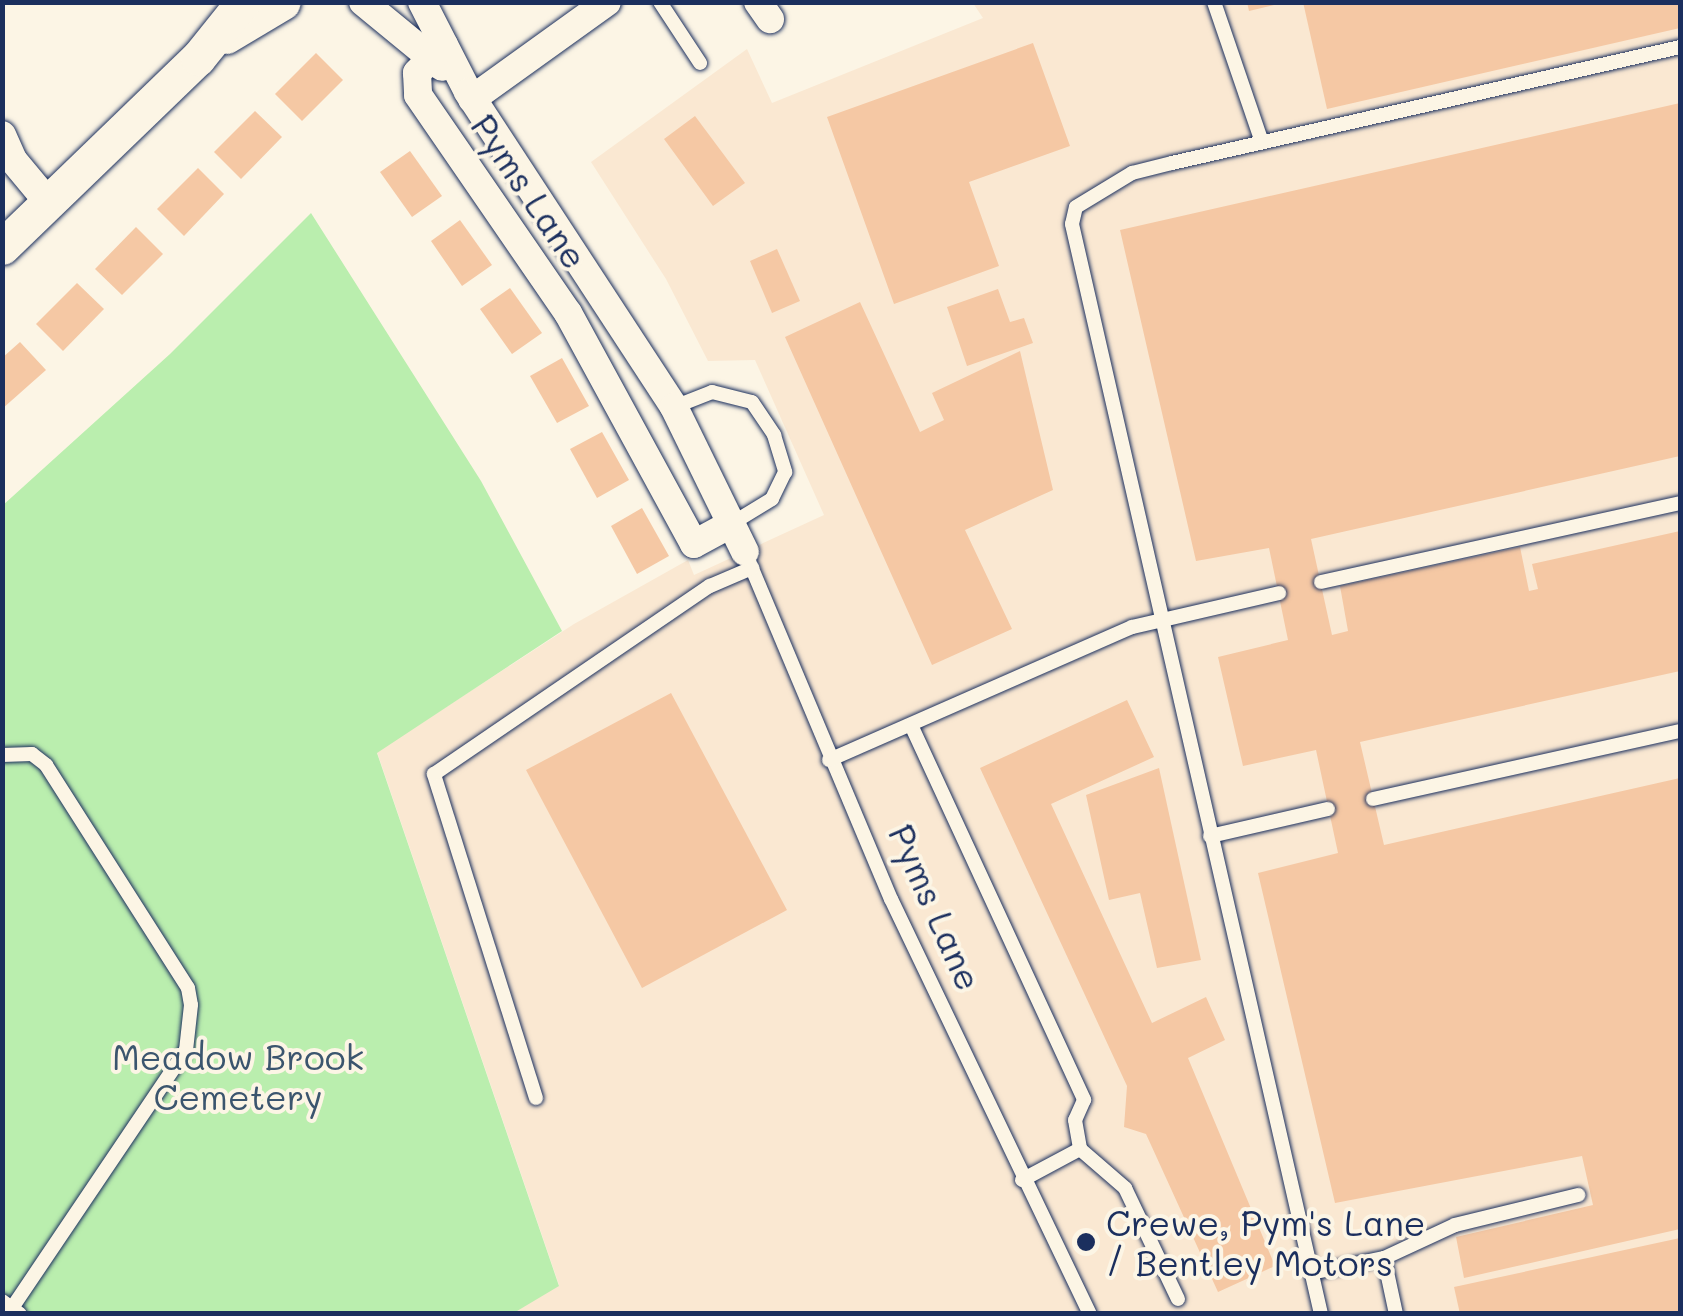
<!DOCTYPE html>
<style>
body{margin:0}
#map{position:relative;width:1683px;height:1316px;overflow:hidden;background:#fcf5e5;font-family:Mali,sans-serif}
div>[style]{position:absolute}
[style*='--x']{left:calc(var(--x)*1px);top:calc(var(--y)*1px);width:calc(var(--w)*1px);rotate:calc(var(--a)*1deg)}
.built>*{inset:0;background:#fae8d2}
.green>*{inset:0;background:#baeeae}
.building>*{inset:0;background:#f5c8a4}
.roads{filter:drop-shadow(0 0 2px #1b2f5e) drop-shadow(0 0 2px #1b2f5e)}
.service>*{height:14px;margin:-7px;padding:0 7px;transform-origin:7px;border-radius:7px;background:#fcf5e5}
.minor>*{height:28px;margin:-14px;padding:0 14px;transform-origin:14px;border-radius:14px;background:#fcf5e5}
.tertiary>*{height:35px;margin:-17.5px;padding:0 17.5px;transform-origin:17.5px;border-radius:17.5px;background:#fcf5e5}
.dots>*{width:28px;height:28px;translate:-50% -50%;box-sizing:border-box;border:5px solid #fcf5e5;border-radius:50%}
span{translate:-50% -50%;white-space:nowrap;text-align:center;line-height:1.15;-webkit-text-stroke:8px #fcf5e5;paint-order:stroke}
.street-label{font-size:35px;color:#1b2f5e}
.park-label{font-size:35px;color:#3b556e}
.poi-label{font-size:35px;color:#1b2f5e}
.left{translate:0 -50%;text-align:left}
.frame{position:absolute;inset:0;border:5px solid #1b2f5e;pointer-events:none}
</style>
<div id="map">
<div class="built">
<div style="clip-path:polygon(973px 3px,1680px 3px,1680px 1313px,512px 1313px,559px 1285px,377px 752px,574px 624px,688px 560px,694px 575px,824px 515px,755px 360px,708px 361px,666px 279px,591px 162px,747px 49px,772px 103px,983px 18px)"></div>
</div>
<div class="green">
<div style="clip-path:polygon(311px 213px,481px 481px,562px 631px,377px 753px,559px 1286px,512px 1314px,3px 1313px,2px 506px,170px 354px)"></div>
</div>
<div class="building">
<div style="clip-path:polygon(1247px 2px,1278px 2px,1278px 4px,1249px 11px)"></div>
<div style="clip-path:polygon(1303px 2px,1680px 2px,1680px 28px,1327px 109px)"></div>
<div style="clip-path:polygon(1033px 43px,1070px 146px,969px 182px,999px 266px,894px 304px,827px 117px)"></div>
<div style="clip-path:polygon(316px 53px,343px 80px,302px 121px,275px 94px)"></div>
<div style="clip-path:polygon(1680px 103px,1680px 456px,1311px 539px,1332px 635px,1348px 631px,1340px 586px,1520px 547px,1529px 591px,1538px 589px,1532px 564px,1680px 531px,1680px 671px,1360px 742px,1384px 845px,1680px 778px,1680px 1229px,1464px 1278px,1456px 1237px,1593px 1205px,1582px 1156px,1335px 1203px,1258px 873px,1338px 853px,1316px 750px,1243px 766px,1218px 657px,1288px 640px,1269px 548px,1196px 561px,1120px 230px)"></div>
<div style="clip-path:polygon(255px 111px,282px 137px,241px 179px,214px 152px)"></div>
<div style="clip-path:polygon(695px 116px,745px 183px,713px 206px,664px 139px)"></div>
<div style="clip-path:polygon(410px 151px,442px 196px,412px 217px,380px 172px)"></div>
<div style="clip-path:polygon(198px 168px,224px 194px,184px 236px,157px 209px)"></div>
<div style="clip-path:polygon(460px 220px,492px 265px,462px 286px,431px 241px)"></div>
<div style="clip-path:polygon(136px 227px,163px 254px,122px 295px,95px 269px)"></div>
<div style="clip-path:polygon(777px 249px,800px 301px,772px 313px,750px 261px)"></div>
<div style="clip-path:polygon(77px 283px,104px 309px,63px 351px,36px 324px)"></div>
<div style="clip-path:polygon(510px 288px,542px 333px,512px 354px,480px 309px)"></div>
<div style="clip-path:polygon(998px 289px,1010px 322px,1024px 318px,1033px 343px,967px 366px,947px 307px)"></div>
<div style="clip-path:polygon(860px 302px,920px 432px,944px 420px,932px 393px,1020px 351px,1053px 490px,965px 530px,1012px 629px,932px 665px,785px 337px)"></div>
<div style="clip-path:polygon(20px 342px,46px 370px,2px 409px,2px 358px)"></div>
<div style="clip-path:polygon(562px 358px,589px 406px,557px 423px,530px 376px)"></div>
<div style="clip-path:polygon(602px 432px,629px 480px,597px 498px,570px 449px)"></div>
<div style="clip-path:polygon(642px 508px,669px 556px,637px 574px,611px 526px)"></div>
<div style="clip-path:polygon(671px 693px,787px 910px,642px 988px,526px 770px)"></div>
<div style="clip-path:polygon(1127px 700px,1154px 757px,1051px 804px,1152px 1023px,1206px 997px,1225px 1040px,1188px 1058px,1275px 1266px,1218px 1292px,1146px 1134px,1124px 1127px,1127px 1086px,980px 768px)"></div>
<div style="clip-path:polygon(1159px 768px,1201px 960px,1157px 968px,1140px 893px,1109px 900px,1086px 795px)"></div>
<div style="clip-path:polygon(1680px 1238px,1680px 1314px,1460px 1314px,1454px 1287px)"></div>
</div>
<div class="roads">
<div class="service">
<div style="--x:660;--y:2;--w:73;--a:56.7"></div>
<div style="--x:1214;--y:2;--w:148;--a:71.1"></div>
<div style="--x:674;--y:407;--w:41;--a:-21.5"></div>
<div style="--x:712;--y:392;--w:41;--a:14"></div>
<div style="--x:752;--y:402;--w:40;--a:56"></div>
<div style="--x:774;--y:435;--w:39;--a:73"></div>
<div style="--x:785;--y:472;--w:30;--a:116"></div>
<div style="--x:772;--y:499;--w:48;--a:148.6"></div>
<div style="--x:745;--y:552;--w:376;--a:67.2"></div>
<div style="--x:891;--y:899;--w:460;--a:64.4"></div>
<div style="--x:1321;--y:582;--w:368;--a:-12.4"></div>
<div style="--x:911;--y:725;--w:413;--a:65.2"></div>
<div style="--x:1084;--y:1100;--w:22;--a:114"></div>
<div style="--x:1075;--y:1120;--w:29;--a:80"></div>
<div style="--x:1080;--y:1149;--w:60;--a:40.9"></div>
<div style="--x:1125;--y:1188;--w:123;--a:64.5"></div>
<div style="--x:2;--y:755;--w:30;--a:-2"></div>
<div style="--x:32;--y:754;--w:18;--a:38"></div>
<div style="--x:46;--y:765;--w:264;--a:57.5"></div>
<div style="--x:188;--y:988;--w:17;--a:80"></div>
<div style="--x:191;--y:1005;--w:45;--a:96.3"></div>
<div style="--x:186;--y:1050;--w:311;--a:124"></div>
<div style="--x:829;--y:760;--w:331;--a:-23.7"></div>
<div style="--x:1132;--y:627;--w:151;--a:-13"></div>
<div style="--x:1373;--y:799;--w:314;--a:-12.5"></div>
<div style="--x:1210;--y:836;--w:121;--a:-12.9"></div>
<div style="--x:536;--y:1098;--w:340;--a:-107.5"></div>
<div style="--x:434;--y:774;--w:334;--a:-34.3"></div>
<div style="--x:710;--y:586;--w:46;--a:-23.2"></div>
<div style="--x:1022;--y:1180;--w:66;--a:-28.1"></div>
<div style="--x:1384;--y:1258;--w:57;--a:77.9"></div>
<div style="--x:1311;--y:1273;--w:75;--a:-11.6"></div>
<div style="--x:1384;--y:1258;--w:78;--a:-24.9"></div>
<div style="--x:1455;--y:1225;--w:127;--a:-13.7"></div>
<div style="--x:2;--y:1301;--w:22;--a:36"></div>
<div style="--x:1321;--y:1314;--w:1118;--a:-102.87"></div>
<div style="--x:1072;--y:224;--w:17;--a:-77"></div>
<div style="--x:1076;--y:207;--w:66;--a:-31.3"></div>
<div style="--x:1132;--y:173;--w:41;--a:-14"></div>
<div style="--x:1172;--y:163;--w:521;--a:-12.86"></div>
</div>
<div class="minor">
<div style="--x:363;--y:2;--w:102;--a:39.4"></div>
<div style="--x:422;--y:2;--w:101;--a:62.9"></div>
<div style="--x:468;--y:92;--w:376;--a:56.8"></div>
<div style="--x:674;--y:407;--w:161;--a:63.9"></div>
<div style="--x:758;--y:2;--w:21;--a:55"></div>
<div style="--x:444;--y:45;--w:39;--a:134"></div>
<div style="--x:417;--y:73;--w:22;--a:87"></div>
<div style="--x:418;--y:95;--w:265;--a:55.5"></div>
<div style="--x:568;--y:313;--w:263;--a:61.4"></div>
<div style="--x:694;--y:544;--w:42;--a:-28.4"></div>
<div style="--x:472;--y:99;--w:166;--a:-35.7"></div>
<div style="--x:2;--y:135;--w:27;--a:66"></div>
<div style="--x:13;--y:160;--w:55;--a:50.2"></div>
</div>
<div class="tertiary">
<div style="--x:226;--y:36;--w:66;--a:-30.8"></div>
<div style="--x:2;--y:247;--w:272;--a:-44"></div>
<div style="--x:198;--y:58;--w:72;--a:-51.2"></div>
</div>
</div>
<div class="dots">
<div style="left:1086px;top:1242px;background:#1b2f5e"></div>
</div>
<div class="street-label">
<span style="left:530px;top:191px;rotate:56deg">Pyms Lane</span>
<span style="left:936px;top:907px;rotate:66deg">Pyms Lane</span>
</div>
<div class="park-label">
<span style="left:238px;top:1076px">Meadow Brook<br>Cemetery</span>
</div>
<div class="poi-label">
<span class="left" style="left:1106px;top:1242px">Crewe, Pym's Lane<br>/ Bentley Motors</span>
</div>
<div class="frame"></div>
</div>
